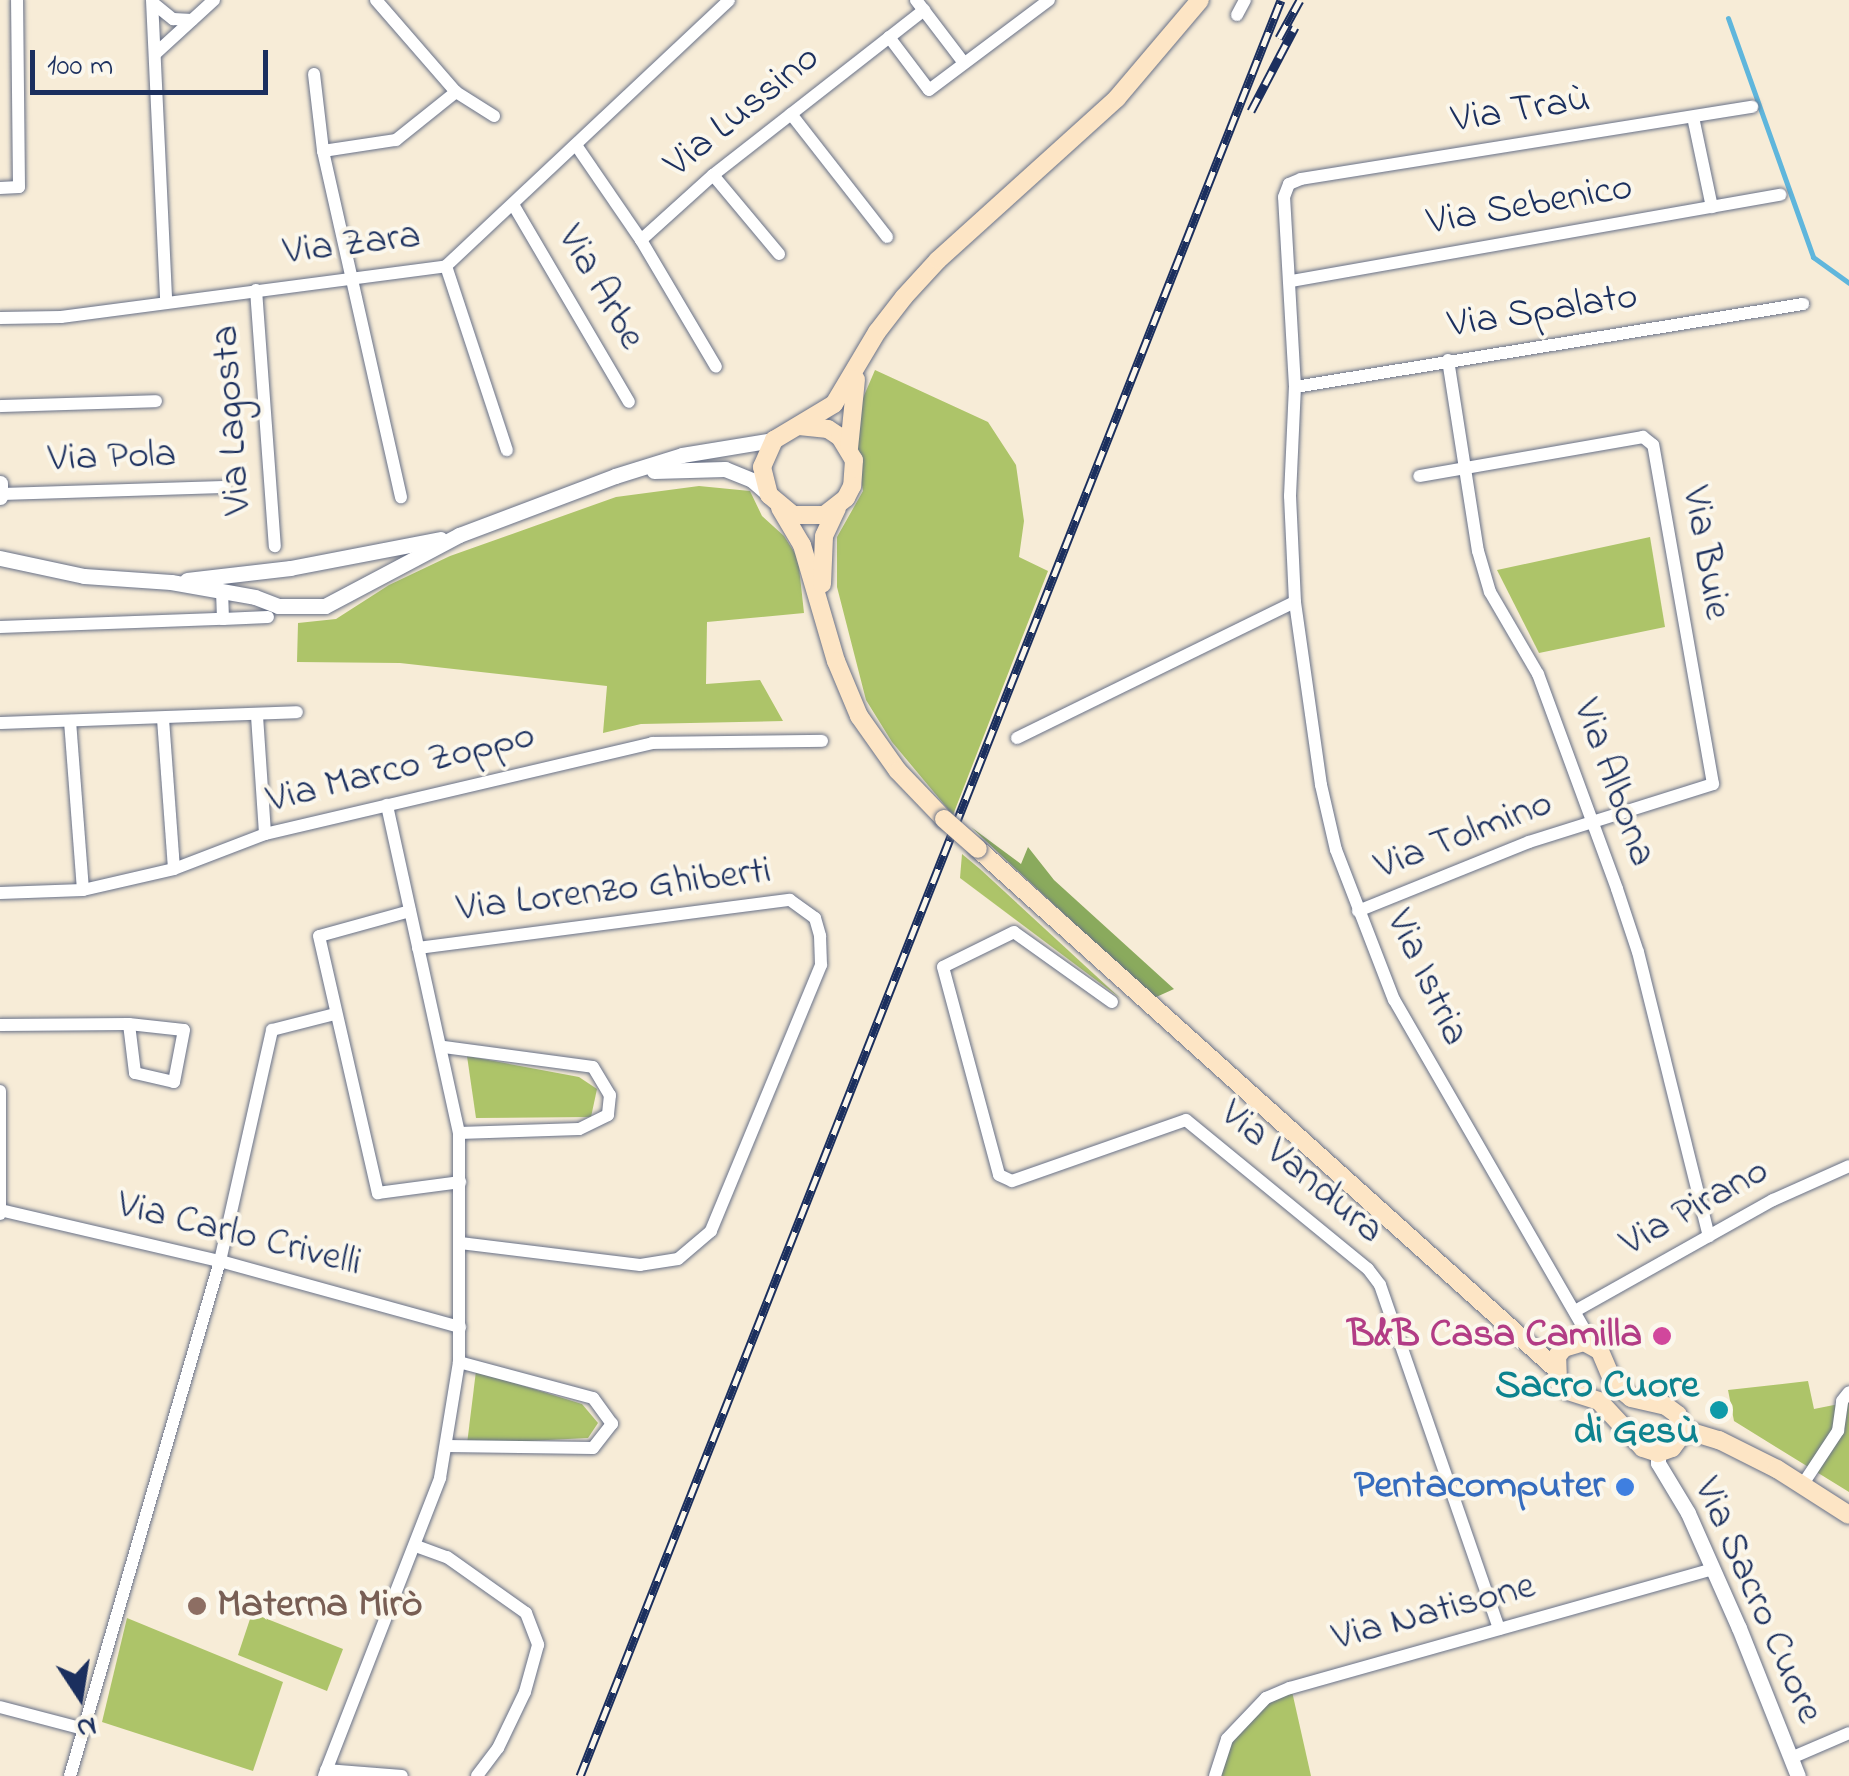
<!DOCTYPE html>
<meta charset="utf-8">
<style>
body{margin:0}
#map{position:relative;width:1849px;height:1776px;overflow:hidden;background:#f7ecd7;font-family:"Indie Flower",sans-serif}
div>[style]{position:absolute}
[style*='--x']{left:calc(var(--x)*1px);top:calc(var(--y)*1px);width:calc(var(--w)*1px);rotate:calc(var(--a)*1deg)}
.green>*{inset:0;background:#adc469}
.forest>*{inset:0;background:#8aaa5d}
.stream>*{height:5px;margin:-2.5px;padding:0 2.5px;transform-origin:2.5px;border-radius:2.5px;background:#5fb6dc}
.roads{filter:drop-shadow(0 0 2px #687188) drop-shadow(0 0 2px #687188)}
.minor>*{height:12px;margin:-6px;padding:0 6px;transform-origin:6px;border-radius:6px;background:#fff}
.tertiary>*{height:15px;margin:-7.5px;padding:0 7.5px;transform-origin:7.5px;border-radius:7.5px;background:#fff}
.secondary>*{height:18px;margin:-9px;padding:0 9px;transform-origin:9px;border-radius:9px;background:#fde5c5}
.rail>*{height:9px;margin-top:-4.5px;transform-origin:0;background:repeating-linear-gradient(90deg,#fbf7ec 0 15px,#1b2f5e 0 30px);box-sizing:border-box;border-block:2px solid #1b2f5e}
.bridges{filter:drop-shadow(0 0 2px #687188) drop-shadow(0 0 2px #687188)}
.secondary-bridge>*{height:18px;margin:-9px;padding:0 9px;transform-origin:9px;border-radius:9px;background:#fde5c5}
.dots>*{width:28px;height:28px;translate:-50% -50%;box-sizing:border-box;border:5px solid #fbf7ec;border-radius:50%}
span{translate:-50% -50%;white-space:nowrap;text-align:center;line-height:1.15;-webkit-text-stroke:8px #fbf7ec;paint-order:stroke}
.street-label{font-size:40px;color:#1b2f5e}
.hotel-label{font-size:40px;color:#b23c85;font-weight:700}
.right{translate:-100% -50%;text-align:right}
.culture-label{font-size:40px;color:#0d838f;font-weight:700}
.shop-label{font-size:40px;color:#366cbe;font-weight:700}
.education-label{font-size:40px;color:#785e54;font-weight:700}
.left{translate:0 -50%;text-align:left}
.north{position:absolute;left:30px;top:1646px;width:100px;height:100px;-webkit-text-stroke:8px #fbf7ec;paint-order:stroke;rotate:168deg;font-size:28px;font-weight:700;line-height:40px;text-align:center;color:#1b2f5e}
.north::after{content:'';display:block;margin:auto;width:35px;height:45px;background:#1b2f5e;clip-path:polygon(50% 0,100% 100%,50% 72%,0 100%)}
.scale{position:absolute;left:30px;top:50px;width:238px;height:45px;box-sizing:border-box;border:5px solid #1b2f5e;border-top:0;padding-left:12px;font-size:30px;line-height:35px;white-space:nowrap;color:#1b2f5e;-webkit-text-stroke:8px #fbf7ec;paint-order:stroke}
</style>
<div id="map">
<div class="green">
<div style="clip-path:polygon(875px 370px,988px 422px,1016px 465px,1024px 521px,1019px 557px,1048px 571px,953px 815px,892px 742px,866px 700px,837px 587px,837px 537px,863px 491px,855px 444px,857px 412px)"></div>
<div style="clip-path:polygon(699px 486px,750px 491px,762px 516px,784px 536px,798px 558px,804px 613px,707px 622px,706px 684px,760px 680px,783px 721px,641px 724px,603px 733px,607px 686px,400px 663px,297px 662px,298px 623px,336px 619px,389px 585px,450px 556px,616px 497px)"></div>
<div style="clip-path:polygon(1650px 537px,1665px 627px,1539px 653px,1497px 570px)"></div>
<div style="clip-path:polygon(962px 854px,980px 869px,1120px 998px,960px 878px)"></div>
<div style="clip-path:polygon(467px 1056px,579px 1077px,597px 1089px,591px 1117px,476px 1118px)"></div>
<div style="clip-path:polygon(476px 1371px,582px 1404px,598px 1423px,588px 1438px,467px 1444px)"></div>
<div style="clip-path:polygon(1808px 1381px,1814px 1409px,1849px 1402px,1849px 1492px,1734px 1421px,1728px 1390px)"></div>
<div style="clip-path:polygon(252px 1613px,343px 1649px,327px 1691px,238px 1655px)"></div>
<div style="clip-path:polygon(127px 1618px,283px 1682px,253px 1771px,102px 1722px)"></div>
<div style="clip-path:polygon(1291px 1687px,1311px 1776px,1219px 1776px,1230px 1740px,1269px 1701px)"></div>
</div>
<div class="forest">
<div style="clip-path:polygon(971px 827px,1021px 864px,1028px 847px,1054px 880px,1174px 989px,1154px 998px)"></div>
</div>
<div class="stream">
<div style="--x:1728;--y:18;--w:254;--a:70.4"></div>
<div style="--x:1813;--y:257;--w:44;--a:35.8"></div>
</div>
<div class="roads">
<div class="minor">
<div style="--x:152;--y:0;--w:302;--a:87.3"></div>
<div style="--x:376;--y:0;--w:122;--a:49"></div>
<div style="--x:456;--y:92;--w:45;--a:32.3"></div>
<div style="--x:916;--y:0;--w:79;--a:52.7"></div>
<div style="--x:153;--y:3;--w:26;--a:39"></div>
<div style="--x:173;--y:19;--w:19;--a:3"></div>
<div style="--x:1237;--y:15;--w:17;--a:-62"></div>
<div style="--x:889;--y:37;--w:66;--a:53"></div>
<div style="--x:929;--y:90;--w:150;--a:-36.9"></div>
<div style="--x:155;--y:54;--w:80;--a:-42.5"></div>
<div style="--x:314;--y:74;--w:78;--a:83.3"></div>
<div style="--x:323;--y:151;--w:355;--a:77.3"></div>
<div style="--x:791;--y:114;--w:156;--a:52"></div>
<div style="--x:1693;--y:117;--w:92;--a:78.1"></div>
<div style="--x:576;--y:145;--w:115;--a:55.6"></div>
<div style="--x:641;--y:240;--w:147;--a:59.4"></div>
<div style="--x:323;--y:151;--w:74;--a:-8.6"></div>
<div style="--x:396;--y:140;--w:77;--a:-38.7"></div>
<div style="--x:713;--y:175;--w:103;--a:50.1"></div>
<div style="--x:0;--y:188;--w:19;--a:-3"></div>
<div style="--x:19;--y:187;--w:187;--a:-90.6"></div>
<div style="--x:514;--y:206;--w:227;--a:59.6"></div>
<div style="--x:641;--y:240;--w:97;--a:-42.1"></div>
<div style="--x:713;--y:175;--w:268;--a:-38"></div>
<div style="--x:446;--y:266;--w:194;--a:71.7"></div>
<div style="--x:1291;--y:281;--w:497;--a:-10"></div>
<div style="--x:256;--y:290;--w:257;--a:85.8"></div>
<div style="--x:0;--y:318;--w:61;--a:-0.9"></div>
<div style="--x:61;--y:317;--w:388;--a:-7.5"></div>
<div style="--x:446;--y:266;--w:388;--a:-43.2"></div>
<div style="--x:1448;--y:360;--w:193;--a:81.1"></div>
<div style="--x:1478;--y:551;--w:43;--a:73.7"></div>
<div style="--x:1490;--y:592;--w:95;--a:59.7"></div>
<div style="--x:1538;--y:674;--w:229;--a:69.8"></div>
<div style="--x:1617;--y:889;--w:66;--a:71.6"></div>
<div style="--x:1638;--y:952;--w:293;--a:76"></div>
<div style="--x:1295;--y:387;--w:515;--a:-9.28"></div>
<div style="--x:0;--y:406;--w:156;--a:-1.8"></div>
<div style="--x:0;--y:494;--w:225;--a:-1.8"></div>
<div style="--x:223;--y:619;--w:45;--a:-2.5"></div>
<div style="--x:0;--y:627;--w:223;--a:-2.1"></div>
<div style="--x:223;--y:619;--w:28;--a:-92"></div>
<div style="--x:257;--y:716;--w:118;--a:86.1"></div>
<div style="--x:163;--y:719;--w:150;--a:85.8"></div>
<div style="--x:70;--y:721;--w:169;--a:85.6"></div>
<div style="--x:0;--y:723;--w:297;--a:-2.1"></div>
<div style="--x:1017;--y:738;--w:309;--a:-26.1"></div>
<div style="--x:0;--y:893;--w:83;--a:-2.1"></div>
<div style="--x:83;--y:890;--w:93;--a:-13"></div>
<div style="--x:174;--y:869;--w:97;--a:-21"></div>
<div style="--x:265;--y:834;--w:398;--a:-13.2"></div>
<div style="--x:652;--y:743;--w:170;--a:-0.7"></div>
<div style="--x:410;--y:911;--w:94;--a:164.6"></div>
<div style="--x:319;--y:936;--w:264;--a:77.1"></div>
<div style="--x:378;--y:1193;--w:83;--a:-7.6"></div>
<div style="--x:1358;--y:911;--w:184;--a:-22"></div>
<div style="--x:1529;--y:842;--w:193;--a:-17.5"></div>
<div style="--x:1713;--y:784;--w:344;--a:-100"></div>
<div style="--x:1653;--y:445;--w:13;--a:-141"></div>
<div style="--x:1643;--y:437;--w:227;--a:170.1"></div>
<div style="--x:418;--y:948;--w:375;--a:-7.4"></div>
<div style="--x:790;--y:900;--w:31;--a:36"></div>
<div style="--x:815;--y:918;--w:19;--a:74"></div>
<div style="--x:820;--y:936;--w:29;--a:88"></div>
<div style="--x:821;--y:965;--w:288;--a:112.5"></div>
<div style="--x:711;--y:1231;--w:43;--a:139.7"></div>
<div style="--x:678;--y:1259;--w:38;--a:171"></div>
<div style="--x:640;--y:1265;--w:181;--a:-173"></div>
<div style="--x:1112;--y:1002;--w:120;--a:-144.5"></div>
<div style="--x:1014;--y:932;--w:79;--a:153.8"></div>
<div style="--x:943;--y:967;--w:215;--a:74.9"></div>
<div style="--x:999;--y:1175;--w:14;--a:25"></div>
<div style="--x:1012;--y:1181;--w:184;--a:-19.3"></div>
<div style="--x:1186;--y:1120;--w:235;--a:39.3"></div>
<div style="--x:1368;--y:1269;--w:20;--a:53"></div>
<div style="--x:1380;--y:1285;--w:364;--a:70.9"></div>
<div style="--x:0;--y:1025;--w:129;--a:-0.4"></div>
<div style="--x:129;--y:1024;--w:55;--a:6.2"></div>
<div style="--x:184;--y:1030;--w:53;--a:100.9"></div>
<div style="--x:174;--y:1082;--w:40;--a:-167"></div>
<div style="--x:135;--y:1073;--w:49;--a:-97"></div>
<div style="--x:444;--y:1047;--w:150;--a:7.6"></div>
<div style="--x:593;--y:1067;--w:33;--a:59"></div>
<div style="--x:610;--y:1095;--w:20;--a:96"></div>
<div style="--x:608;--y:1115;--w:32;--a:154"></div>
<div style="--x:579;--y:1129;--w:120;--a:178.1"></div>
<div style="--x:0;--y:1091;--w:123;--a:90"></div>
<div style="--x:0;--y:1210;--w:226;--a:13.1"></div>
<div style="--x:220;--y:1261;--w:249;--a:15.4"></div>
<div style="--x:1575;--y:1311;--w:227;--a:-29.3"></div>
<div style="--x:1773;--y:1200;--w:83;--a:-24.1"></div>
<div style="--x:1594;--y:1346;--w:400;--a:-120"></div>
<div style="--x:1394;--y:1000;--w:161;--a:-111.1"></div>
<div style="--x:1336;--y:850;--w:67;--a:-103"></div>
<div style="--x:1321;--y:785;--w:185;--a:-98.1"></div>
<div style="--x:1295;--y:602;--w:106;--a:-92.7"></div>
<div style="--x:1290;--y:496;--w:109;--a:-87.4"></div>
<div style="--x:1295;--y:387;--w:190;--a:-93.3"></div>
<div style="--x:1284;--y:197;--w:14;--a:-69"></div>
<div style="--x:1289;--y:184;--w:13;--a:-23"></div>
<div style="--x:1301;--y:179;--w:457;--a:-9.1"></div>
<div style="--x:447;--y:1446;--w:146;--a:0.8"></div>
<div style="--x:593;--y:1448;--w:31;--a:-52"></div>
<div style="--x:612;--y:1424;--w:32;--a:-126"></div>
<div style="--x:593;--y:1398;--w:139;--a:-165"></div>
<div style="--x:1803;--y:1484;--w:64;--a:-56.6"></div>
<div style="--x:1838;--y:1431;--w:30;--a:-82"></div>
<div style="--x:1842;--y:1401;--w:11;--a:-52"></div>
<div style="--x:416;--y:1546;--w:33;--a:20"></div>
<div style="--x:447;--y:1557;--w:97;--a:35.3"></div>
<div style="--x:526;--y:1613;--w:34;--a:69"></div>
<div style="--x:538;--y:1645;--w:49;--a:105.5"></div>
<div style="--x:525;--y:1692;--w:62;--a:115.7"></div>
<div style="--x:498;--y:1748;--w:35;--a:127"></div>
<div style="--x:0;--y:1707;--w:87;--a:14.7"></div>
<div style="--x:1791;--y:1758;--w:63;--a:-23.3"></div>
<div style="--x:326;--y:1770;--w:76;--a:4.5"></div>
<div style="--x:70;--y:1776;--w:536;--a:-73.76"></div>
<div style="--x:220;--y:1261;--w:237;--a:-77.3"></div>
<div style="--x:272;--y:1030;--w:65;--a:-14.3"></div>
<div style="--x:324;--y:1776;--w:320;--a:-68.7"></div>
<div style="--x:440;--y:1478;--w:118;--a:-80.7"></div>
<div style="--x:459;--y:1362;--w:229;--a:-90"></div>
<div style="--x:459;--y:1133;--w:336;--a:-102.4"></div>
<div style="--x:1215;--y:1776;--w:39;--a:-72"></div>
<div style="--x:1227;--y:1739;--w:57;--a:-46.4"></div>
<div style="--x:1266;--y:1698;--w:26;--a:-23"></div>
<div style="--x:1290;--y:1688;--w:439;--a:-15.7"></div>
</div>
<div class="tertiary">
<div style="--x:654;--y:471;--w:71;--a:-1.6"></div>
<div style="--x:725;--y:469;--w:29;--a:22"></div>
<div style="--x:752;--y:480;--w:23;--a:41"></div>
<div style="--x:0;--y:483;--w:14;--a:90"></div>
<div style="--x:0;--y:558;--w:86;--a:12.1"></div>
<div style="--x:84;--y:576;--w:87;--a:3.9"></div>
<div style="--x:171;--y:582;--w:85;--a:10.1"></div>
<div style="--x:255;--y:597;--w:25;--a:21"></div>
<div style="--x:278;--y:606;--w:47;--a:0"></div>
<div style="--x:325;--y:606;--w:152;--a:-27.9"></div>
<div style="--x:459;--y:535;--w:167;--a:-20.7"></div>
<div style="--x:615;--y:476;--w:70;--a:-17.4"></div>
<div style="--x:682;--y:455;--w:93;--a:-9.3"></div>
<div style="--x:187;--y:580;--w:104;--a:-6.6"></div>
<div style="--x:290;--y:568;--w:153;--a:-10.9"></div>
<div style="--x:1658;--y:1453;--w:10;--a:90"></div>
<div style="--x:1658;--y:1463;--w:58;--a:59"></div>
<div style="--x:1688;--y:1513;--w:126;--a:66.1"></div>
<div style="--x:1739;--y:1628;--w:159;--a:68.3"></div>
</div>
<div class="secondary">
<div style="--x:799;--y:426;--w:29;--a:6"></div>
<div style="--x:828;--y:429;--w:14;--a:34"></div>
<div style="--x:840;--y:437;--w:27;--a:59"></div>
<div style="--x:854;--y:460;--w:26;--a:94"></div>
<div style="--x:852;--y:486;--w:13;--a:117"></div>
<div style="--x:846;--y:498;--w:28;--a:142"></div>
<div style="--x:824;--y:515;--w:31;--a:180"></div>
<div style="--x:793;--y:515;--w:31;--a:-140"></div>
<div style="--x:769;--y:495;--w:29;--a:-104"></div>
<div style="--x:762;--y:467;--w:30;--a:-66"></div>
<div style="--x:774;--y:440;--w:70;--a:-31"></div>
<div style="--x:834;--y:404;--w:84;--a:-59.2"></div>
<div style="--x:877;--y:332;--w:44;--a:-52.4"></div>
<div style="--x:904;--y:297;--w:50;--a:-47.4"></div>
<div style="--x:938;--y:260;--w:241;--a:-42.1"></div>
<div style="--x:1117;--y:98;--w:128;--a:-49.7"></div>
<div style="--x:849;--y:448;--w:69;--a:-84.2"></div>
<div style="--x:780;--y:508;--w:43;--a:59.3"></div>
<div style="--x:802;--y:545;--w:121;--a:73.7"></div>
<div style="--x:836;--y:661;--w:60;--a:67.3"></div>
<div style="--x:859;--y:716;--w:67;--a:54.7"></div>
<div style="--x:898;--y:771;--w:66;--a:46.2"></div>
<div style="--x:822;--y:584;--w:48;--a:-87.6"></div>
<div style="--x:824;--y:536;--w:31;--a:-65"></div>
<div style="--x:978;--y:849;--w:775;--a:41.97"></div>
<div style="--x:1584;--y:1342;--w:18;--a:29"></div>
<div style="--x:1600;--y:1351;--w:36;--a:67"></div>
<div style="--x:1614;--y:1384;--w:22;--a:39"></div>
<div style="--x:1631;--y:1398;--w:36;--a:13"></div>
<div style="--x:1666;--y:1406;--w:15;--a:37"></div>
<div style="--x:1678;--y:1415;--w:21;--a:82"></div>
<div style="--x:1681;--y:1436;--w:15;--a:127"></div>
<div style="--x:1672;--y:1448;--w:15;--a:160"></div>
<div style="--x:1658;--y:1453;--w:16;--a:-162"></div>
<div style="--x:1643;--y:1448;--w:64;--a:-133.1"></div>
<div style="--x:1599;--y:1401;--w:32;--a:-162"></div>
<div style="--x:1569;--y:1391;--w:15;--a:-138"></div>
<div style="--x:1558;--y:1381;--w:25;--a:-92"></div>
<div style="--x:1557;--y:1356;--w:11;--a:-49"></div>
<div style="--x:1564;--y:1348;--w:21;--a:-17"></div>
<div style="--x:1682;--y:1429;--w:39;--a:17"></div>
<div style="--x:1719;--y:1440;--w:65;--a:26.6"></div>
<div style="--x:1777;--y:1469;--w:85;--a:32.6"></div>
</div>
</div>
<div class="rail">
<div style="--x:1279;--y:38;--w:43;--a:-61.1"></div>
<div style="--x:1251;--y:111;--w:95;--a:-62.4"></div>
<div style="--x:580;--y:1776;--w:1909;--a:-68.46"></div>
</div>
<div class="bridges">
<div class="secondary-bridge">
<div style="--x:944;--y:819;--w:45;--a:41.4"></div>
</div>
</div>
<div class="dots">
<div style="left:1662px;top:1336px;background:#d1479c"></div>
<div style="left:1719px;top:1410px;background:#0f9aa8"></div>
<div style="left:1625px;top:1487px;background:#3f7fe0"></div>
<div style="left:197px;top:1606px;background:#8d6e63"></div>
</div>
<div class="street-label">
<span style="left:1521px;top:111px;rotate:-9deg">Via Traù</span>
<span style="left:743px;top:112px;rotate:-39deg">Via Lussino</span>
<span style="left:1530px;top:206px;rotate:-10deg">Via Sebenico</span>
<span style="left:352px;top:245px;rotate:-7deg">Via Zara</span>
<span style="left:600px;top:288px;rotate:60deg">Via Arbe</span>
<span style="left:1543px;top:312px;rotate:-9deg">Via Spalato</span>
<span style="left:233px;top:420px;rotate:-94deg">Via Lagosta</span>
<span style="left:112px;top:458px;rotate:-2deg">Via Pola</span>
<span style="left:1705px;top:553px;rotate:80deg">Via Buie</span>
<span style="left:401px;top:769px;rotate:-14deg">Via Marco Zoppo</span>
<span style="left:1613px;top:783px;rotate:70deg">Via Albona</span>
<span style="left:1464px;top:836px;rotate:-21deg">Via Tolmino</span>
<span style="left:614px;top:891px;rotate:-7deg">Via Lorenzo Ghiberti</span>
<span style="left:1426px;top:978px;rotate:65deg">Via Istria</span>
<span style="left:1301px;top:1173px;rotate:40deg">Via Vandura</span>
<span style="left:1695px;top:1208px;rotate:-29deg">Via Pirano</span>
<span style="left:239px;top:1235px;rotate:14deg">Via Carlo Crivelli</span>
<span style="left:1757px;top:1601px;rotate:66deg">Via Sacro Cuore</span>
<span style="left:1434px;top:1613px;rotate:-15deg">Via Natisone</span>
</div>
<div class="hotel-label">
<span class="right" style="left:1642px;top:1336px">B&amp;B Casa Camilla</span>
</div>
<div class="culture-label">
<span class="right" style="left:1699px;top:1410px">Sacro Cuore<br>di Gesù</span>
</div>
<div class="shop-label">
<span class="right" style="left:1605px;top:1487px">Pentacomputer</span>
</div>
<div class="education-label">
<span class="left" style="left:217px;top:1606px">Materna Mirò</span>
</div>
<div class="north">N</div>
<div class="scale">100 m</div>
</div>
